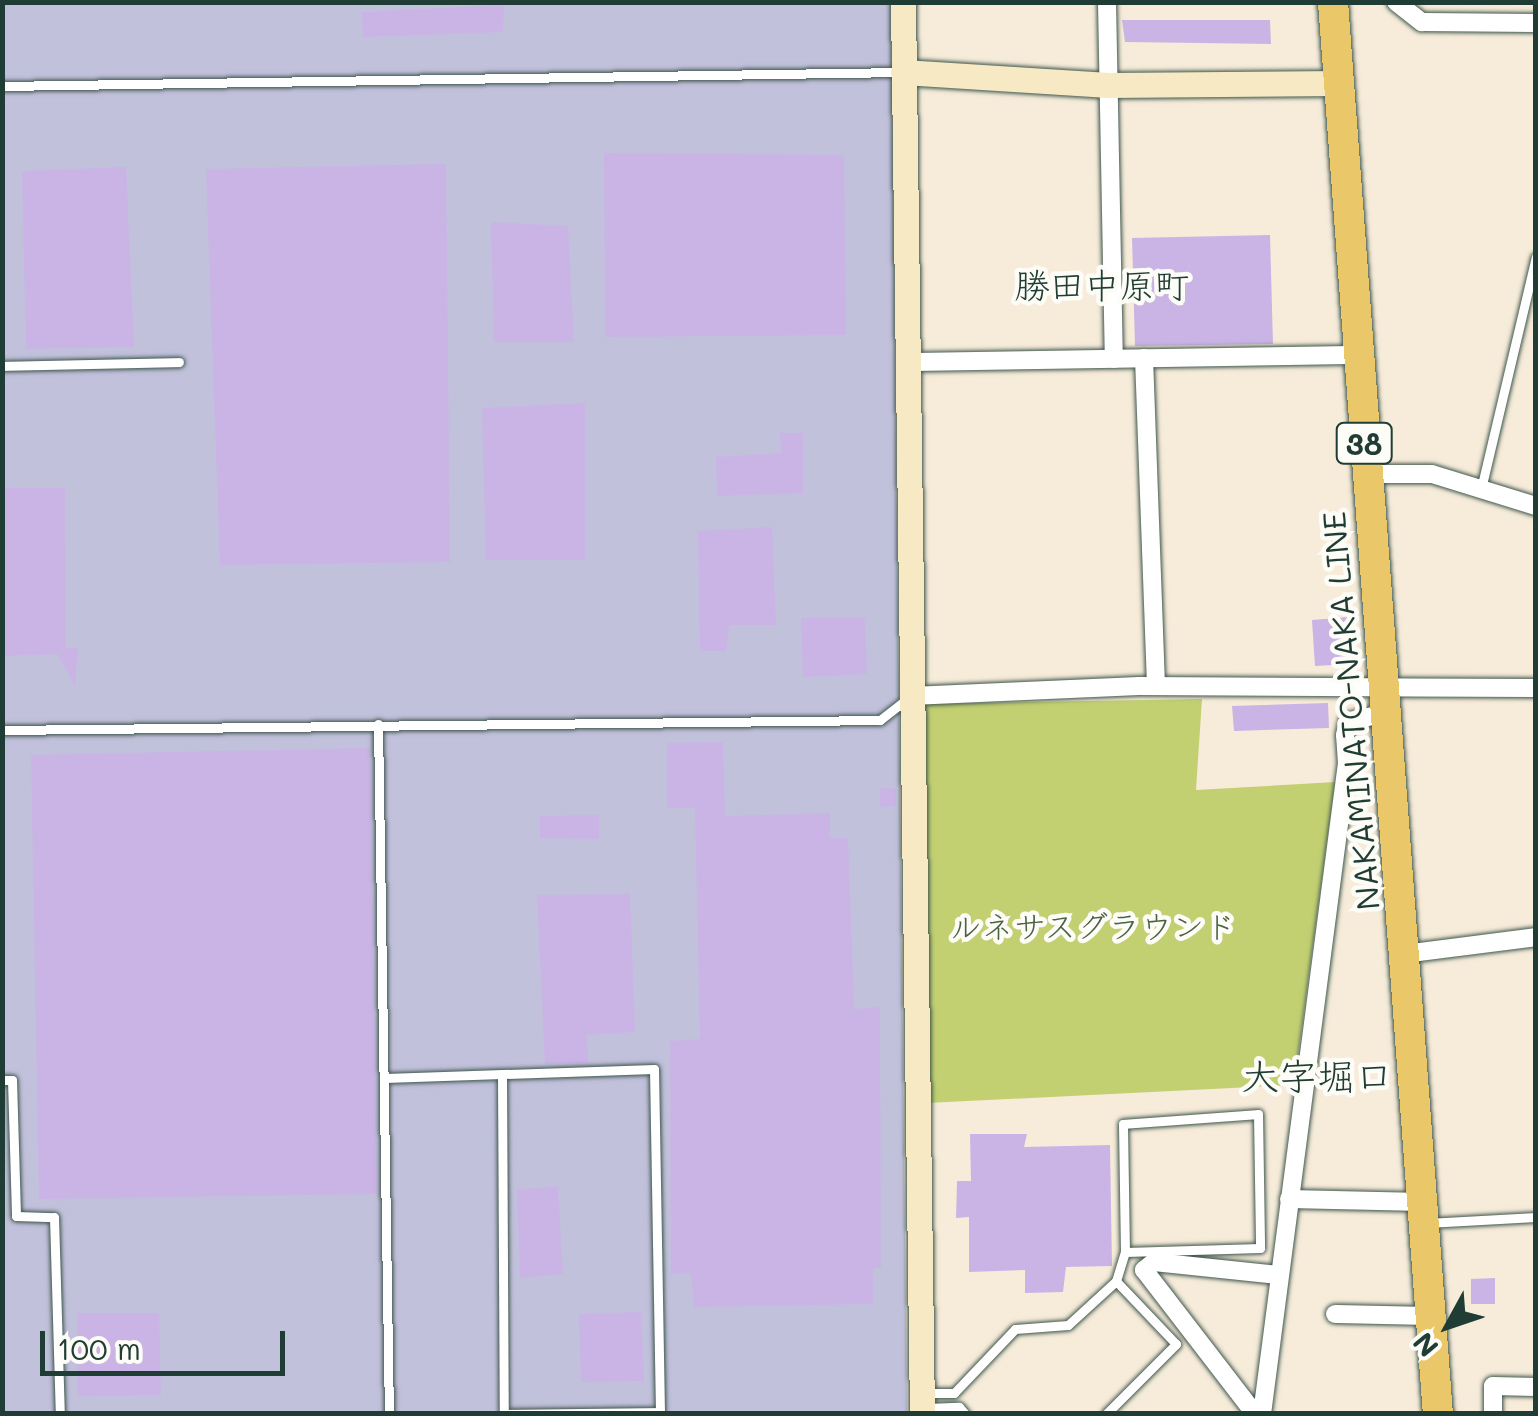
<!DOCTYPE html>
<meta charset="utf-8">
<style>
body{margin:0}
#map{position:relative;width:1538px;height:1416px;overflow:hidden;background:#f7ecda;font-family:Mali,"Klee One",sans-serif}
div>[style]{position:absolute}
[style*='--x']{left:calc(var(--x)*1px);top:calc(var(--y)*1px);width:calc(var(--w)*1px);rotate:calc(var(--a)*1deg)}
.industrial>*{inset:0;background:#c2c1dc}
.green>*{inset:0;background:#c3d072}
.building>*{inset:0;background:#c9b4e5}
.roads{filter:drop-shadow(0 0 2px #3f574d) drop-shadow(0 0 2px #3f574d)}
.lane>*{height:9px;margin:-4.5px;padding:0 4.5px;transform-origin:4.5px;border-radius:4.5px;background:#fff}
.street>*{height:18px;margin:-9px;padding:0 9px;transform-origin:9px;border-radius:9px;background:#fff}
.secondary>*{height:25px;margin:-12.5px;padding:0 12.5px;transform-origin:12.5px;border-radius:12.5px;background:#f7e9c3}
.primary>*{height:30px;margin:-15px;padding:0 15px;transform-origin:15px;border-radius:15px;background:#eac769}
span{translate:-50% -50%;white-space:nowrap;text-align:center;line-height:1.15;-webkit-text-stroke:9px #fdfcf7;paint-order:stroke}
.shield-label span{padding:2px 8px;background:#fdfcf7;border:2px solid;border-radius:8px;-webkit-text-stroke-width:0}
.shield-label{font-size:30px;color:#1f3d34;font-weight:700}
.street-label{font-size:32px;color:#1f3d34}
.park-label{font-size:32px;color:#486244}
.neighbourhood-label{font-size:35px;color:#1f3d34}
.quarter-label{font-size:38px;color:#1f3d34}
.frame{position:absolute;inset:0;border:5px solid #1f3d34;pointer-events:none}
.north{position:absolute;left:1398px;top:1276px;width:100px;height:100px;-webkit-text-stroke:8px #fdfcf7;paint-order:stroke;rotate:230deg;font-size:28px;font-weight:700;line-height:40px;text-align:center;color:#1f3d34}
.north::after{content:'';display:block;margin:auto;width:35px;height:45px;background:#1f3d34;clip-path:polygon(50% 0,100% 100%,50% 72%,0 100%)}
.scale{position:absolute;left:40px;top:1331px;width:245px;height:45px;box-sizing:border-box;border:5px solid #1f3d34;border-top:0;padding-left:12px;font-size:30px;line-height:35px;white-space:nowrap;color:#1f3d34;-webkit-text-stroke:8px #fdfcf7;paint-order:stroke}
</style>
<div id="map">
<div class="industrial">
<div style="clip-path:polygon(3px 3px,891px 3px,907px 1413px,3px 1414px)"></div>
</div>
<div class="green">
<div style="clip-path:polygon(1202px 699px,1196px 790px,1335px 782px,1294px 1085px,927px 1103px,919px 704px)"></div>
</div>
<div class="building">
<div style="clip-path:polygon(504px 5px,503px 32px,363px 37px,362px 12px)"></div>
<div style="clip-path:polygon(1122px 20px,1270px 20px,1271px 44px,1125px 42px)"></div>
<div style="clip-path:polygon(604px 153px,844px 155px,846px 335px,605px 337px)"></div>
<div style="clip-path:polygon(446px 164px,450px 562px,220px 565px,206px 169px)"></div>
<div style="clip-path:polygon(126px 167px,134px 347px,26px 349px,22px 171px)"></div>
<div style="clip-path:polygon(491px 222px,568px 226px,574px 342px,494px 342px)"></div>
<div style="clip-path:polygon(1270px 235px,1273px 344px,1135px 346px,1132px 238px)"></div>
<div style="clip-path:polygon(585px 403px,585px 560px,486px 560px,482px 408px)"></div>
<div style="clip-path:polygon(780px 433px,803px 433px,803px 493px,717px 496px,716px 457px,781px 453px)"></div>
<div style="clip-path:polygon(2px 488px,65px 488px,66px 648px,78px 648px,75px 686px,57px 654px,2px 656px)"></div>
<div style="clip-path:polygon(772px 527px,776px 625px,729px 625px,726px 651px,700px 651px,698px 531px)"></div>
<div style="clip-path:polygon(1349px 617px,1350px 664px,1315px 666px,1312px 620px)"></div>
<div style="clip-path:polygon(801px 618px,865px 618px,867px 674px,803px 677px)"></div>
<div style="clip-path:polygon(1328px 703px,1329px 728px,1234px 731px,1232px 706px)"></div>
<div style="clip-path:polygon(723px 742px,725px 816px,830px 813px,830px 838px,848px 838px,854px 1009px,880px 1007px,881px 1268px,873px 1268px,873px 1304px,694px 1307px,691px 1273px,671px 1274px,670px 1041px,700px 1039px,695px 808px,667px 808px,667px 743px)"></div>
<div style="clip-path:polygon(370px 748px,377px 1194px,39px 1199px,31px 755px)"></div>
<div style="clip-path:polygon(880px 788px,896px 789px,896px 806px,880px 807px)"></div>
<div style="clip-path:polygon(599px 815px,599px 839px,540px 838px,540px 816px)"></div>
<div style="clip-path:polygon(630px 894px,635px 1032px,587px 1035px,588px 1063px,545px 1064px,537px 895px)"></div>
<div style="clip-path:polygon(970px 1134px,1027px 1134px,1024px 1147px,1110px 1145px,1112px 1266px,1066px 1267px,1063px 1292px,1025px 1293px,1025px 1270px,969px 1272px,969px 1217px,956px 1218px,957px 1181px,971px 1181px)"></div>
<div style="clip-path:polygon(558px 1186px,563px 1274px,520px 1278px,517px 1190px)"></div>
<div style="clip-path:polygon(1495px 1278px,1495px 1304px,1471px 1304px,1471px 1279px)"></div>
<div style="clip-path:polygon(641px 1312px,644px 1381px,581px 1382px,579px 1314px)"></div>
<div style="clip-path:polygon(77px 1313px,159px 1313px,161px 1395px,77px 1396px)"></div>
</div>
<div class="roads">
<div class="lane">
<div style="--x:2;--y:86;--w:898;--a:-0.89"></div>
<div style="--x:2;--y:366;--w:177;--a:-1.3"></div>
<div style="--x:1481;--y:489;--w:238;--a:-76.7"></div>
<div style="--x:378;--y:724;--w:690;--a:89.09"></div>
<div style="--x:2;--y:730;--w:878;--a:-0.65"></div>
<div style="--x:880;--y:720;--w:34;--a:-38"></div>
<div style="--x:502;--y:1074;--w:340;--a:89.7"></div>
<div style="--x:385;--y:1078;--w:269;--a:-1.9"></div>
<div style="--x:654;--y:1069;--w:345;--a:89"></div>
<div style="--x:2;--y:1080;--w:10;--a:0"></div>
<div style="--x:12;--y:1080;--w:136;--a:88.3"></div>
<div style="--x:16;--y:1216;--w:38;--a:2"></div>
<div style="--x:54;--y:1217;--w:197;--a:88.3"></div>
<div style="--x:1427;--y:1223;--w:109;--a:-3.2"></div>
<div style="--x:925;--y:1393;--w:29;--a:0"></div>
<div style="--x:954;--y:1393;--w:88;--a:-46.4"></div>
<div style="--x:1015;--y:1329;--w:53;--a:-4.3"></div>
<div style="--x:1068;--y:1325;--w:65;--a:-42.5"></div>
<div style="--x:1116;--y:1281;--w:30;--a:-73"></div>
<div style="--x:1125;--y:1252;--w:128;--a:-90.9"></div>
<div style="--x:1123;--y:1124;--w:135;--a:-4.2"></div>
<div style="--x:1258;--y:1114;--w:134;--a:89.1"></div>
<div style="--x:1260;--y:1248;--w:135;--a:178.3"></div>
<div style="--x:926;--y:1408;--w:33;--a:-2"></div>
<div style="--x:959;--y:1407;--w:9;--a:49"></div>
<div style="--x:505;--y:1414;--w:154;--a:-0.7"></div>
<div style="--x:1106;--y:1414;--w:99;--a:-45"></div>
<div style="--x:1176;--y:1344;--w:87;--a:-133.6"></div>
</div>
<div class="street">
<div style="--x:1107;--y:2;--w:357;--a:88.9"></div>
<div style="--x:1396;--y:2;--w:33;--a:38"></div>
<div style="--x:1422;--y:22;--w:114;--a:0.5"></div>
<div style="--x:1144;--y:358;--w:328;--a:87.9"></div>
<div style="--x:907;--y:362;--w:450;--a:-0.9"></div>
<div style="--x:1367;--y:474;--w:65;--a:0"></div>
<div style="--x:1432;--y:474;--w:109;--a:17.1"></div>
<div style="--x:911;--y:696;--w:228;--a:-2.5"></div>
<div style="--x:1139;--y:686;--w:397;--a:0.3"></div>
<div style="--x:1404;--y:954;--w:133;--a:-7.3"></div>
<div style="--x:1289;--y:1199;--w:134;--a:1.3"></div>
<div style="--x:1335;--y:1314;--w:96;--a:1.2"></div>
<div style="--x:1255;--y:1414;--w:182;--a:-127.6"></div>
<div style="--x:1144;--y:1270;--w:13;--a:-39"></div>
<div style="--x:1154;--y:1262;--w:125;--a:6"></div>
<div style="--x:1262;--y:1414;--w:657;--a:-82.56"></div>
<div style="--x:1347;--y:763;--w:28;--a:-94"></div>
<div style="--x:1345;--y:735;--w:13;--a:-77"></div>
<div style="--x:1348;--y:722;--w:38;--a:-14"></div>
<div style="--x:1493;--y:1414;--w:28;--a:-90"></div>
<div style="--x:1493;--y:1386;--w:43;--a:1.3"></div>
</div>
<div class="secondary">
<div style="--x:903;--y:2;--w:1412;--a:89.23"></div>
<div style="--x:903;--y:72;--w:206;--a:3.6"></div>
<div style="--x:1109;--y:85;--w:230;--a:-0.5"></div>
</div>
<div class="primary">
<div style="--x:1333;--y:2;--w:1416;--a:85.75"></div>
</div>
</div>
<div class="shield-label">
<span style="left:1364px;top:443px">38</span>
</div>
<div class="street-label">
<span style="left:1350px;top:711px;rotate:-95deg">NAKAMINATO-NAKA LINE</span>
</div>
<div class="park-label">
<span style="left:1093px;top:925px">ルネサスグラウンド</span>
</div>
<div class="neighbourhood-label">
<span style="left:1102px;top:284px">勝田中原町</span>
</div>
<div class="quarter-label">
<span style="left:1317px;top:1076px">大字堀口</span>
</div>
<div class="frame"></div>
<div class="north">N</div>
<div class="scale">100 m</div>
</div>
